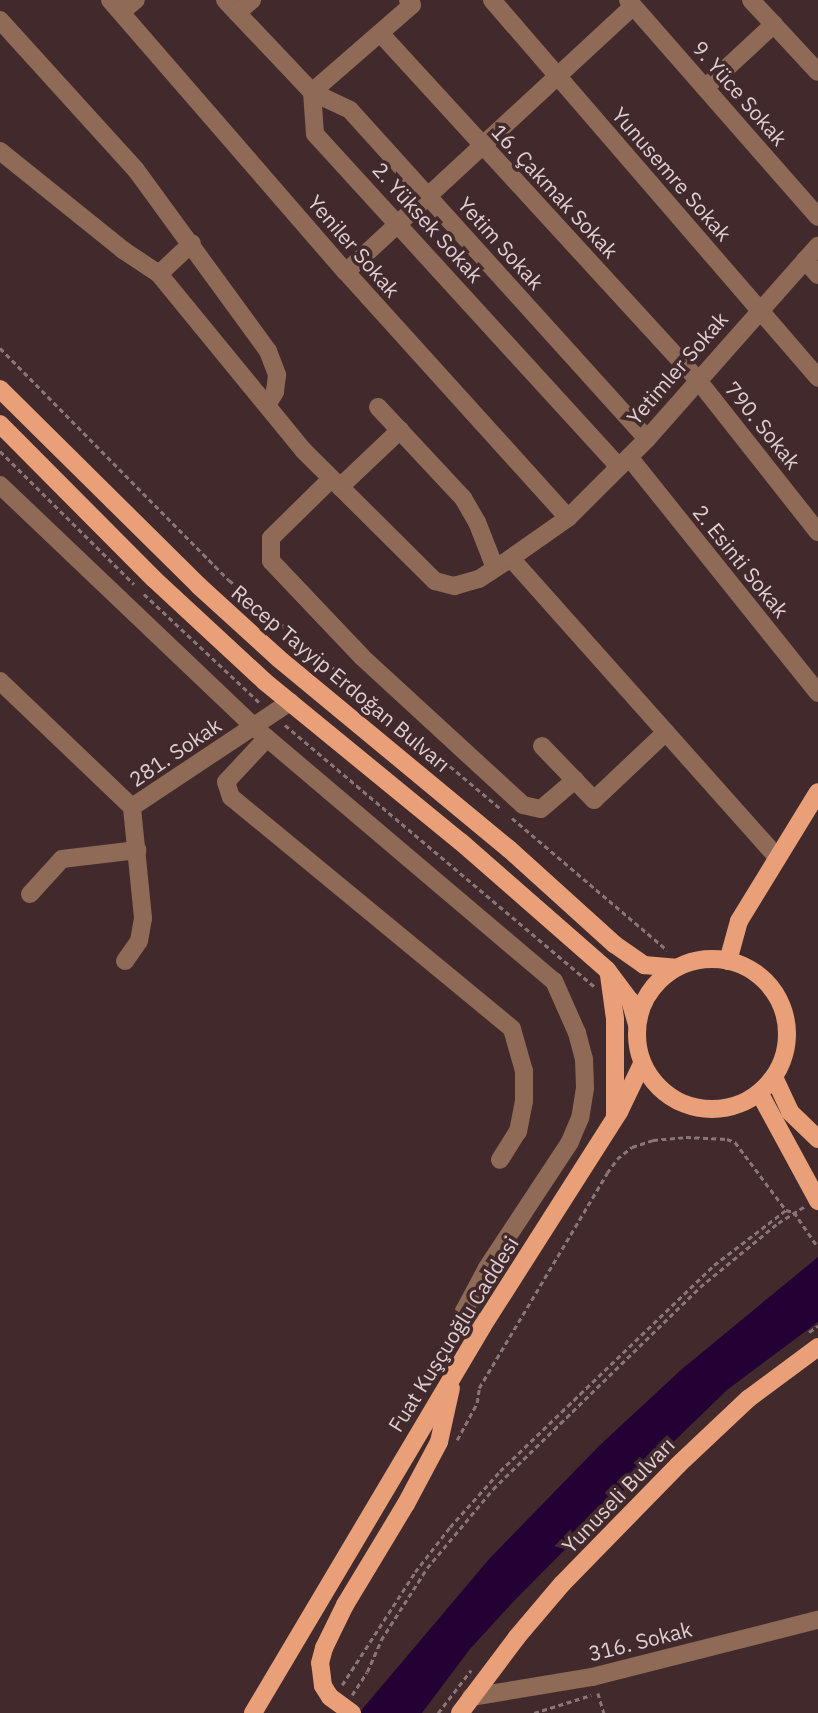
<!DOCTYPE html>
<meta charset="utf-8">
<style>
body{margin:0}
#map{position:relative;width:818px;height:1713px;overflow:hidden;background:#422a2c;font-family:"IBM Plex Sans",sans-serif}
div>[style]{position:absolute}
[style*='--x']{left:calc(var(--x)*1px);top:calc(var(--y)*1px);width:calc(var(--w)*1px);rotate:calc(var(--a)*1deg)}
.water>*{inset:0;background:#230135}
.path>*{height:2.5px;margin-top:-1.25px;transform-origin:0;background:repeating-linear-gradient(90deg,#8a7678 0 5px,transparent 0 8.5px)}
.minor>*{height:18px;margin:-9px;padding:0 9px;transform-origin:9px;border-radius:9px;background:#8e6a57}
.major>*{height:18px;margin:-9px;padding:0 9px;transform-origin:9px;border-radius:9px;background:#e99f78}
.major>.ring{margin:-9px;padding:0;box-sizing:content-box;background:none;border:18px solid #e99f78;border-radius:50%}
span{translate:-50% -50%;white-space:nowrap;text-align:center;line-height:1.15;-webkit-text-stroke:7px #422a2c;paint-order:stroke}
.street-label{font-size:21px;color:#dfcfd0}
</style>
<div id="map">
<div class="water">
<div style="clip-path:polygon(818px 1257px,818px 1322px,727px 1390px,634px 1480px,512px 1603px,470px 1649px,422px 1713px,359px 1713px,490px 1558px,600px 1445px,682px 1369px)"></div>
</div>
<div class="path">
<div style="--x:0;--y:348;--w:326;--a:45.4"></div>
<div style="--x:229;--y:580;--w:357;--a:40.1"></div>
<div style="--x:0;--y:451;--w:189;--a:44.8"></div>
<div style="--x:144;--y:594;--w:158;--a:43.2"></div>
<div style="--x:285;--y:725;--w:406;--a:40.2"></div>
<div style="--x:512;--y:818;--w:204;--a:40.4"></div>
<div style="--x:809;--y:1332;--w:11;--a:-34"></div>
<div style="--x:457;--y:1440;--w:42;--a:-61.6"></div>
<div style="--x:477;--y:1403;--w:15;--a:-82"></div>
<div style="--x:479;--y:1388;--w:250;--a:-59.2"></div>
<div style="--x:607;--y:1173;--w:17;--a:-54"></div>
<div style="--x:617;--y:1159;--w:19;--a:-39"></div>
<div style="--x:632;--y:1147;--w:22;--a:-18"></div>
<div style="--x:653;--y:1140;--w:33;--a:-5"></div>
<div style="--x:686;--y:1137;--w:41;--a:2.8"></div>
<div style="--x:727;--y:1139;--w:9;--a:21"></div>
<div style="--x:735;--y:1142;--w:85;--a:53.1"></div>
<div style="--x:786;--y:1210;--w:8;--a:14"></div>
<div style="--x:794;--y:1212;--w:42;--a:55.6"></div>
<div style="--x:342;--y:1685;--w:135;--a:-57.1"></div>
<div style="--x:415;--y:1572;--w:57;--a:-52.1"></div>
<div style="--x:450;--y:1527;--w:75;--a:-48.2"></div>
<div style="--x:500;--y:1471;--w:297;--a:-43.9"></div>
<div style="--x:714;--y:1265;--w:91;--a:-37.4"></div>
<div style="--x:598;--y:1693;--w:21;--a:73"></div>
<div style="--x:352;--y:1695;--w:27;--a:-57"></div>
<div style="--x:367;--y:1672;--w:35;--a:-66"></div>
<div style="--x:381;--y:1640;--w:85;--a:-57.4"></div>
<div style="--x:427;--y:1568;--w:103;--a:-50.1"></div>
<div style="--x:493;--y:1489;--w:289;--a:-44.3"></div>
<div style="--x:700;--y:1287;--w:101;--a:-39.4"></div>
<div style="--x:778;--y:1223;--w:31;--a:-32"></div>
<div style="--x:438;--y:1713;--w:54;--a:-52.5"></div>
<div style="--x:534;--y:1713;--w:60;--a:-17.5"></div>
</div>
<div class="minor">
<div style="--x:110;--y:0;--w:360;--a:49.1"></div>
<div style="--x:346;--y:272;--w:331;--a:47.9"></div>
<div style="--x:225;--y:0;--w:127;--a:46.6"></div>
<div style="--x:312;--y:92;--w:42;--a:85.9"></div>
<div style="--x:315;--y:134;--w:451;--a:47.6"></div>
<div style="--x:408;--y:0;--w:6;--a:51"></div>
<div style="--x:412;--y:5;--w:133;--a:139"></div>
<div style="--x:312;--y:92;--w:42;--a:25.3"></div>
<div style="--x:350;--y:110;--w:443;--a:47.9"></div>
<div style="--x:492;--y:0;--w:499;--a:49.2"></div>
<div style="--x:628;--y:0;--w:288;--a:48.8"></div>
<div style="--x:751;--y:0;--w:98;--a:47.1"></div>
<div style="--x:121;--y:12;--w:19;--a:-39"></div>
<div style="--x:237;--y:13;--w:20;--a:-41"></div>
<div style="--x:0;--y:20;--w:202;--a:47.8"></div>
<div style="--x:136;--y:170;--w:224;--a:53.9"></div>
<div style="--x:268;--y:351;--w:26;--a:69"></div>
<div style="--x:277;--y:375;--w:17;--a:97"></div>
<div style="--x:275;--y:392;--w:15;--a:122"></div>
<div style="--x:380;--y:33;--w:469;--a:47.5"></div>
<div style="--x:697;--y:379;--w:195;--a:51.7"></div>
<div style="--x:705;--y:88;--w:94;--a:-42.8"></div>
<div style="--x:0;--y:151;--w:158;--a:38.8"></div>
<div style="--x:123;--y:250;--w:43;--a:33.7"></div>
<div style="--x:159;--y:274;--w:227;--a:50.7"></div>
<div style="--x:303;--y:450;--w:186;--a:44.8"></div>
<div style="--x:435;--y:581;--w:20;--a:15"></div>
<div style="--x:454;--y:586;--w:26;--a:-16"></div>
<div style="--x:479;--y:579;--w:38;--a:-33"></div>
<div style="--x:805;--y:260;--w:20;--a:49"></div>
<div style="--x:346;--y:272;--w:391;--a:-42.8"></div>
<div style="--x:159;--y:274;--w:45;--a:-43.2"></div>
<div style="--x:378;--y:407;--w:125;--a:47"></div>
<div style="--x:463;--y:498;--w:28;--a:60"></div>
<div style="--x:477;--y:522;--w:49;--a:68.6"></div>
<div style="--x:629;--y:457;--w:302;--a:51.3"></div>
<div style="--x:331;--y:479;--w:84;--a:135.5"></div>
<div style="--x:271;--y:538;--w:23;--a:90"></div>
<div style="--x:271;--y:561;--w:132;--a:46.5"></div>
<div style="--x:362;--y:657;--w:219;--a:42.6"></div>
<div style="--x:523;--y:805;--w:18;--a:13"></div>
<div style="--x:541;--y:809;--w:45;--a:-40.5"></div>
<div style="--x:0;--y:485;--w:351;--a:43.6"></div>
<div style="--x:254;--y:727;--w:393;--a:40.3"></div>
<div style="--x:554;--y:981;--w:57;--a:66.1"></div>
<div style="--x:577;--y:1033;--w:27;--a:75"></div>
<div style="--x:584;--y:1059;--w:29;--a:88"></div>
<div style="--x:585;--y:1088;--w:30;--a:99"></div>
<div style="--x:580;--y:1118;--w:26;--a:113"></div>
<div style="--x:570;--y:1142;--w:151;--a:123.4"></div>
<div style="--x:487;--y:1268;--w:49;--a:118.1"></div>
<div style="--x:464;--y:1311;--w:24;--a:42"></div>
<div style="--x:340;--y:487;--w:83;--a:-43.5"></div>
<div style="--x:0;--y:681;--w:182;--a:43.7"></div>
<div style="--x:132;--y:807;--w:190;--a:-33.6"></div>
<div style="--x:267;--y:738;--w:60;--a:133"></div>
<div style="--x:226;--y:782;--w:16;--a:72"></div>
<div style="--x:231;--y:797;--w:364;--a:39.5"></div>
<div style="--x:512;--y:1029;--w:44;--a:74.1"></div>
<div style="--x:524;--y:1071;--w:30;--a:90"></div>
<div style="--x:524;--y:1101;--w:31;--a:101"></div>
<div style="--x:518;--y:1131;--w:34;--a:122"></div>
<div style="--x:542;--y:746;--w:75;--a:46.1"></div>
<div style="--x:594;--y:800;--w:99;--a:-43.4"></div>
<div style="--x:777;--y:857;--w:400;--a:-131.7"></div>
<div style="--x:511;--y:558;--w:70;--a:-35.1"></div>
<div style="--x:568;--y:518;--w:112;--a:-45"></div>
<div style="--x:647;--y:439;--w:258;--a:-48.5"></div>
<div style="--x:30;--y:894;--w:47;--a:-47.6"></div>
<div style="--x:62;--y:859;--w:76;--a:-6.8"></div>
<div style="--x:125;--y:961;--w:24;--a:-55"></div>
<div style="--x:139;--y:941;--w:23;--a:-80"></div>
<div style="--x:143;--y:918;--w:112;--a:-95.7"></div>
<div style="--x:471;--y:1697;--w:123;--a:-9.4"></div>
<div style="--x:592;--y:1677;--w:233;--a:-14.2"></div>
</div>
<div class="major">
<div style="--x:0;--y:389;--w:280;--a:44.7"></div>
<div style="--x:199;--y:586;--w:107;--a:42.3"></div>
<div style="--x:278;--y:658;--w:300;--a:39.6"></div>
<div style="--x:509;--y:849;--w:142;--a:42.1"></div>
<div style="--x:614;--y:944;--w:37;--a:35"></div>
<div style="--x:644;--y:965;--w:32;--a:5"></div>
<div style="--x:0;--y:424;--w:218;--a:45.2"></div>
<div style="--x:154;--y:579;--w:150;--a:42.8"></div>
<div style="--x:264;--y:681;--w:254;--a:39.3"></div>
<div style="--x:461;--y:842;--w:194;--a:41.2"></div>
<div style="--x:607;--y:970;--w:38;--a:53"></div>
<div style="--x:630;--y:1000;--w:25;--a:74"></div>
<div class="ring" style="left:637px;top:959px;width:132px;height:132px"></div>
<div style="--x:728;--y:961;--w:41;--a:-74.6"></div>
<div style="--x:739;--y:921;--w:151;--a:-58.5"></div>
<div style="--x:609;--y:975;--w:44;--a:82.2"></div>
<div style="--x:615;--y:1019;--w:96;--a:90"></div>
<div style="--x:774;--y:1077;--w:38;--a:65"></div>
<div style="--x:790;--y:1112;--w:39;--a:44"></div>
<div style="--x:760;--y:1094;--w:122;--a:61.5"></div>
<div style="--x:253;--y:1713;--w:449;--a:-59.3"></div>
<div style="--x:482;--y:1327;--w:255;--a:-57.5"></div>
<div style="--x:619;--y:1112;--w:53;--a:-64.4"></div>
<div style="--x:352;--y:1713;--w:27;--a:-144"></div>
<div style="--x:330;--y:1697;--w:13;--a:-122"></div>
<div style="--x:323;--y:1686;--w:23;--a:-97"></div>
<div style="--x:320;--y:1663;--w:16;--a:-75"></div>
<div style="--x:324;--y:1648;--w:48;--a:-64"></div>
<div style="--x:345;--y:1605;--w:118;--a:-58.9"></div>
<div style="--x:406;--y:1504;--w:70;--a:-62"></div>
<div style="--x:439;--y:1442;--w:55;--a:-77.5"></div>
<div style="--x:460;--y:1713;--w:95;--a:-53.1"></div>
<div style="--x:517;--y:1637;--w:70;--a:-49.7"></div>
<div style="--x:562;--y:1584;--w:166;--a:-45.7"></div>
<div style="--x:678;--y:1465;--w:96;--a:-43.3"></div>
<div style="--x:748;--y:1399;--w:87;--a:-36.6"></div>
</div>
<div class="street-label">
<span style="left:740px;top:93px;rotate:49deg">9. Yüce Sokak</span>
<span style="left:672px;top:174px;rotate:49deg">Yunusemre Sokak</span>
<span style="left:555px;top:191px;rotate:47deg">16. Çakmak Sokak</span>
<span style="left:428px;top:222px;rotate:48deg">2. Yüksek Sokak</span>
<span style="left:501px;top:243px;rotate:48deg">Yetim Sokak</span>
<span style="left:354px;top:246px;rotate:49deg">Yeniler Sokak</span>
<span style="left:677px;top:368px;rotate:-49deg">Yetimler Sokak</span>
<span style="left:763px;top:425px;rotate:51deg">790. Sokak</span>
<span style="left:741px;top:561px;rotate:51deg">2. Esinti Sokak</span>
<span style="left:341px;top:678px;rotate:40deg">Recep Tayyip Erdoğan Bulvarı</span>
<span style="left:175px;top:752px;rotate:-34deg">281. Sokak</span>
<span style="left:453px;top:1334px;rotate:-58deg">Fuat Kuşçuoğlu Caddesi</span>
<span style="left:618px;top:1495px;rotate:-46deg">Yunuseli Bulvarı</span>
<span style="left:640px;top:1641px;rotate:-14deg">316. Sokak</span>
</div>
</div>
